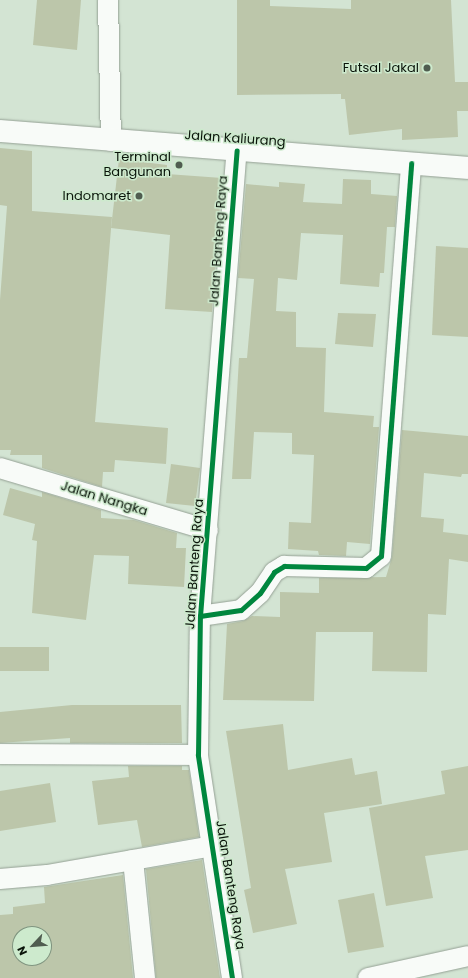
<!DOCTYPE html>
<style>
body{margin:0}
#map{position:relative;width:468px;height:978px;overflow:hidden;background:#d3e4d3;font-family:Poppins,sans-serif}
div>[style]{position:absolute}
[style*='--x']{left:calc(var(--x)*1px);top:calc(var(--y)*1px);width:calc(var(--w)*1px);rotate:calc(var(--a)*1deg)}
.building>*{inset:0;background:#bcc6aa}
.roads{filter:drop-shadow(0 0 1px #94a094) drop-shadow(0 0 1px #94a094)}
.minor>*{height:20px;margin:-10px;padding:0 10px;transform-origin:10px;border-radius:10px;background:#f8fbf8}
.major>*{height:22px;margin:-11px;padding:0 11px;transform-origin:11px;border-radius:11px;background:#f8fbf8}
.cycleway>*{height:5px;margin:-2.5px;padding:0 2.5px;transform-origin:2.5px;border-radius:2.5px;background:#00873e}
.dots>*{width:11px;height:11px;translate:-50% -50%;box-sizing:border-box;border:2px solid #cdeacd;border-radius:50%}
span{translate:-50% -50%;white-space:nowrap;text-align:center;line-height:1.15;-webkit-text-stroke:3px #cdeacd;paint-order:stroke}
.poi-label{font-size:13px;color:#0a140a}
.right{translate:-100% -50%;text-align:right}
.street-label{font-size:13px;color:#0a140a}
.north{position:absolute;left:12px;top:926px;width:40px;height:40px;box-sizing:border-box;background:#cdeacd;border:1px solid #7f947f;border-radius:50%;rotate:244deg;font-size:11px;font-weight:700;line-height:16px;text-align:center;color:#0a140a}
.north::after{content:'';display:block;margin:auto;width:14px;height:18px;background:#505d50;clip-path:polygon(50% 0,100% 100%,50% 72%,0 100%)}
</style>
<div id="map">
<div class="building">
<div style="clip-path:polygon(37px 0,81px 0,77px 50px,33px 45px)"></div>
<div style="clip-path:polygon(237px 0,270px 0,270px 6px,351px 9px,351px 0,451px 0,455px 82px,468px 82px,468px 111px,457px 111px,458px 137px,402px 140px,402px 129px,349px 135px,345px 99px,341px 99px,341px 94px,237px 95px)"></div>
<div style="clip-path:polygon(0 148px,32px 151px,32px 211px,112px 217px,95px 422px,168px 428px,166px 464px,115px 460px,114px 472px,103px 472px,102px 487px,42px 468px,42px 455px,10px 455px,11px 450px,0 450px,0 300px,7px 206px,0 205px)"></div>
<div style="clip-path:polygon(119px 159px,167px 165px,167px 174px,222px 178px,212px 312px,165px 309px,170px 235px,111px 228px)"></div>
<div style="clip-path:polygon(343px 179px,371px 180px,371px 194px,397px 196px,395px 227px,387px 227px,384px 273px,380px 273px,379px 287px,340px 284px,343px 235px,301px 233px,297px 280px,278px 278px,276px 311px,296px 312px,296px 347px,326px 348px,324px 412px,374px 416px,373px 427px,379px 427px,370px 544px,347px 542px,346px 556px,319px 555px,318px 551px,288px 549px,289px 522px,311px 523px,314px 455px,292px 454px,292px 433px,254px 432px,251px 479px,232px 479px,239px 358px,247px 358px,254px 279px,238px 278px,246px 184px,279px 187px,279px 182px,305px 184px,303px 202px,342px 204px)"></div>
<div style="clip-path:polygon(436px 246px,468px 248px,468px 337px,432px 335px)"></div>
<div style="clip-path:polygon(338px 313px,376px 314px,373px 347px,335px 344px)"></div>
<div style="clip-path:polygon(402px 430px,468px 436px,468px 474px,462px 474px,461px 477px,424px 473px,421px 517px,444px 519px,443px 532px,468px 535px,468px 562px,449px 559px,446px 615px,428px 614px,427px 672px,372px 671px,373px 632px,316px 632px,314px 701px,223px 700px,227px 624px,243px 621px,252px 616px,280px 617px,280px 592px,319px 593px,319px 578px,386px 577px,392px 557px)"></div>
<div style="clip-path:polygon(171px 464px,200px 468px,195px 506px,166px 503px)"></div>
<div style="clip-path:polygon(10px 488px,42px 497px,42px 492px,101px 510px,101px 518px,134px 520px,177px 533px,176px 548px,186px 548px,184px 587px,128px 584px,129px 556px,94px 555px,86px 620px,32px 613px,37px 541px,32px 540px,35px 524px,3px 515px)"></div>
<div style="clip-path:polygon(0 647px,49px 647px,49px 671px,0 671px)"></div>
<div style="clip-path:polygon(72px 705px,181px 705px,182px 743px,70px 743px,70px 738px,0 743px,0 712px)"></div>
<div style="clip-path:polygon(283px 724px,288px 770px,352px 758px,355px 775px,377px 771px,382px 804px,324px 813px,332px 862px,285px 869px,297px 924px,253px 933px,244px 890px,251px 888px,226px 731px)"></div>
<div style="clip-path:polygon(128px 766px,182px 766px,182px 770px,189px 770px,199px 837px,142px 847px,137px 820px,98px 825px,92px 781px,129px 777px)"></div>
<div style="clip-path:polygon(468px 766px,468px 850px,425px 856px,433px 898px,386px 906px,369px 808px,445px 794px,441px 771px)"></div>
<div style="clip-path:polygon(50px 783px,56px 822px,0 831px,0 791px)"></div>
<div style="clip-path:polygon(202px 860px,220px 978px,156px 978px,146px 869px)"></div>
<div style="clip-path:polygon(evenodd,123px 875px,133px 978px,0 978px,0 915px,13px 914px,13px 907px,45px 903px,44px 887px,123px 875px,20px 934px,44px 934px,44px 958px,20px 958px,20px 934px)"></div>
<div style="clip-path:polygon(374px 893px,384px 947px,348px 953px,338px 900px)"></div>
</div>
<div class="roads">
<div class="minor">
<div style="--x:108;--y:0;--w:141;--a:88.8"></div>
<div style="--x:0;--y:468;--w:217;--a:16.6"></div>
<div style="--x:200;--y:616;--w:41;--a:-8.3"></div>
<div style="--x:241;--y:610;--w:25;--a:-42"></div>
<div style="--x:260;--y:593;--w:25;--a:-56"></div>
<div style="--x:274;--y:572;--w:12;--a:-31"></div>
<div style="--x:284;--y:566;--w:82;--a:1.4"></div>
<div style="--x:366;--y:568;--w:19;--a:-39"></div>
<div style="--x:381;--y:556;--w:394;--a:-85.6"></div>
<div style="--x:0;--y:754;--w:198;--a:0.3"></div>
<div style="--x:133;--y:860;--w:119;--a:84.2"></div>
<div style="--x:0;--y:879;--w:47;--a:-4.9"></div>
<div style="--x:47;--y:875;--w:169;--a:-9.9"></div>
<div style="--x:232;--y:978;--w:226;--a:-98.7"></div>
<div style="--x:198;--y:755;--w:139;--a:-89.2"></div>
<div style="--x:200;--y:616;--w:467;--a:-85.5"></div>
<div style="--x:368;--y:978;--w:102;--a:-12.4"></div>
</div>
<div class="major">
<div style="--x:0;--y:131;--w:469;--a:4.5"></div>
</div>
</div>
<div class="cycleway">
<div style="--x:200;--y:616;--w:41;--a:-8.3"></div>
<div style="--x:241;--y:610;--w:25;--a:-42"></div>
<div style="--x:260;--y:593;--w:25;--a:-56"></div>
<div style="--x:274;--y:572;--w:12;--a:-31"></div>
<div style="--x:284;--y:566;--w:82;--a:1.4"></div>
<div style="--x:366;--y:568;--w:19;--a:-39"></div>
<div style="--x:381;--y:556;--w:394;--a:-85.6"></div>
<div style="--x:232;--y:978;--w:226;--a:-98.7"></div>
<div style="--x:198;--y:755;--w:139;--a:-89.2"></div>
<div style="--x:200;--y:616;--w:467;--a:-85.5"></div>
</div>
<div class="dots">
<div style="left:427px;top:68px;background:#505d50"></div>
<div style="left:179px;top:165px;background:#505d50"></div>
<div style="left:139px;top:196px;background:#505d50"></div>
</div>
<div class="poi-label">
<span class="right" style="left:419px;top:68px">Futsal Jakal</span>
<span class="right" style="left:171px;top:165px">Terminal<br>Bangunan</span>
<span class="right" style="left:131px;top:196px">Indomaret</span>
</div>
<div class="street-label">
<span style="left:235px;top:139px;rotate:4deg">Jalan Kaliurang</span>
<span style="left:219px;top:241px;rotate:-86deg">Jalan Banteng Raya</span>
<span style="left:104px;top:499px;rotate:17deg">Jalan Nangka</span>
<span style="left:195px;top:564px;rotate:-86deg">Jalan Banteng Raya</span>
<span style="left:230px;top:885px;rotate:81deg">Jalan Banteng Raya</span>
</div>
<div class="north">N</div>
</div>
